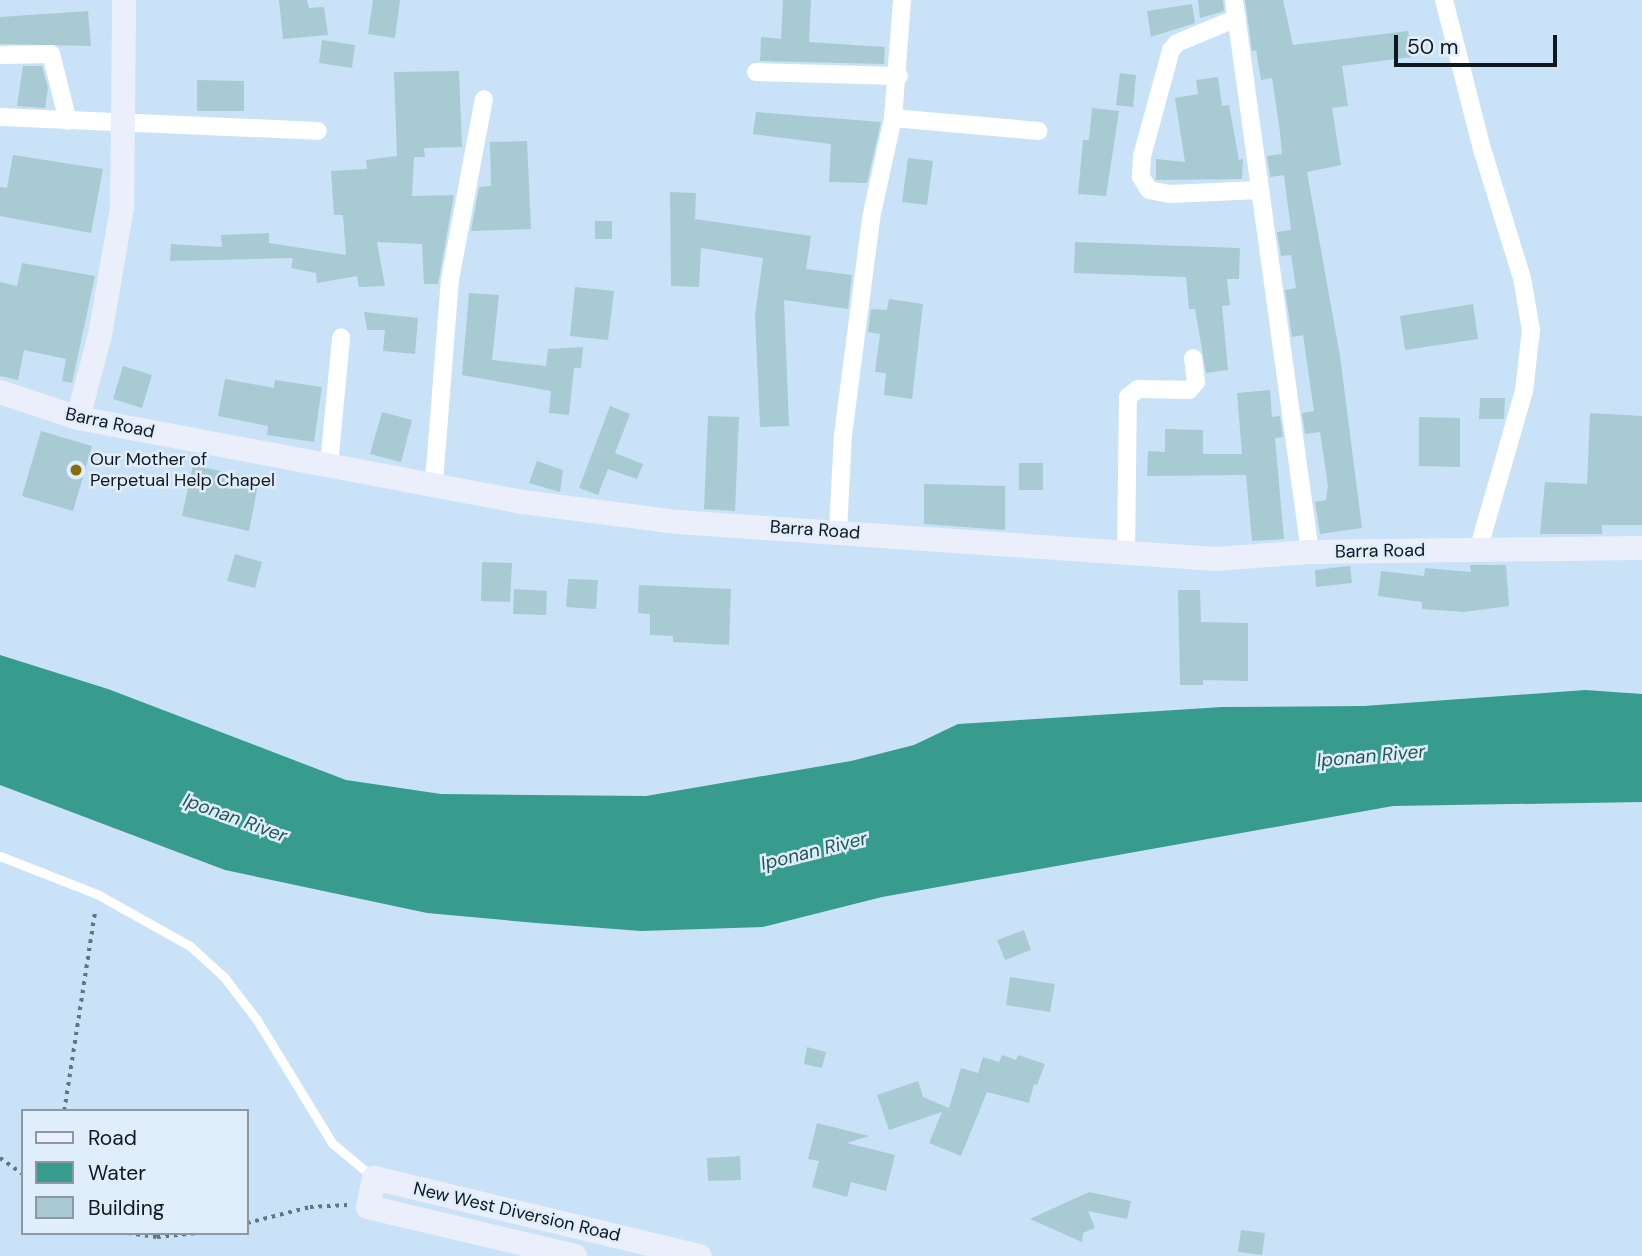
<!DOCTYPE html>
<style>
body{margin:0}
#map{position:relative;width:1642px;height:1256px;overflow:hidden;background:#cae2f7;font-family:"DM Sans",sans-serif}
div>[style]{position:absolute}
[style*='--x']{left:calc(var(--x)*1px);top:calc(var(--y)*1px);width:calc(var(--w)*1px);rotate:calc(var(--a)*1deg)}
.water>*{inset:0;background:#379b8d}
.building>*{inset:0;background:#a8cad2}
.path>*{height:3.5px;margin-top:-1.75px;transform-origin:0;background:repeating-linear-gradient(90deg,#647381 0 3.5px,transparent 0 8.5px)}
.lane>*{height:9px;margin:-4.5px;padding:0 4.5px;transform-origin:4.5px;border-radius:4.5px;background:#fff}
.street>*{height:18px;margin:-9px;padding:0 9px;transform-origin:9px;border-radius:9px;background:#fff}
.secondary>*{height:24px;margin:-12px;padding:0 12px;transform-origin:12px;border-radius:12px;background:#ebeefb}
.dots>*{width:19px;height:19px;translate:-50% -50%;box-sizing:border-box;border:4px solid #e0eefb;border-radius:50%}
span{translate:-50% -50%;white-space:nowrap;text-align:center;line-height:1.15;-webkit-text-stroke:5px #e0eefb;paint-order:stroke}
.street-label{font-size:18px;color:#0f171f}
.poi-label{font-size:18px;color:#0f171f}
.left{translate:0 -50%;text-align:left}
.water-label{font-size:19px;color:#215850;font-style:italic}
.legend{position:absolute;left:21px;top:1109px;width:228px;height:126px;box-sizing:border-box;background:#e0eefb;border:2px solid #8c98a3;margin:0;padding:9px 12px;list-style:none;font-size:21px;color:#0f171f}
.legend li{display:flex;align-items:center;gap:14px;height:35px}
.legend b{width:35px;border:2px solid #8c98a3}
.scale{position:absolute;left:1394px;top:35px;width:163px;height:32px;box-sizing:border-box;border:4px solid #0f171f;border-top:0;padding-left:9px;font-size:21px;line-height:24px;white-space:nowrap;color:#0f171f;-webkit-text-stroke:5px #e0eefb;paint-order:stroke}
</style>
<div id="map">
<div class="water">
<div style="clip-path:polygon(0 655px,108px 689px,346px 780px,441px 794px,646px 796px,851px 761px,914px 745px,958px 724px,1222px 707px,1364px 706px,1585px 690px,1642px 694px,1642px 802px,1393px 806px,882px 897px,763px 927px,641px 931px,536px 923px,427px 913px,225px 870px,0 785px)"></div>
</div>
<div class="building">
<div style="clip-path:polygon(279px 0,307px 0,309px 8px,324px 7px,328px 35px,283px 39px)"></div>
<div style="clip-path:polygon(373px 0,400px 0,395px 38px,368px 34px)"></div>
<div style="clip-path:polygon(783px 0,811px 0,809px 42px,885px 47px,884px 64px,760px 61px,761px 37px,781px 39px)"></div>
<div style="clip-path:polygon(1198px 0,1223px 0,1224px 11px,1200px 18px)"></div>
<div style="clip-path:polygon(1245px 0,1283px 0,1293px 45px,1408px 31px,1412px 57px,1342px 66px,1348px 106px,1332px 108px,1341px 165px,1307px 172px,1340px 356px,1362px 528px,1320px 534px,1315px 502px,1326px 500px,1328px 486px,1320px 432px,1305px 434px,1302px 413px,1314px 411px,1303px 335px,1292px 337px,1285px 290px,1296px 288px,1291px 255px,1281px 256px,1277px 232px,1291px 230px,1284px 175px,1270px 177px,1267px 156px,1282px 154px,1280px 132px,1272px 78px,1261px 80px,1256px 50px,1252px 51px)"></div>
<div style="clip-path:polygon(1192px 4px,1195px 23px,1151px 37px,1147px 11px)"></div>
<div style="clip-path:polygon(88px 11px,91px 46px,0 44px,0 17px)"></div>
<div style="clip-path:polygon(322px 40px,355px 45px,352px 68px,319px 63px)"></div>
<div style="clip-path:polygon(23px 66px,42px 66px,48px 88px,45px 108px,17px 106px)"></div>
<div style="clip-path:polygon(459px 71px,462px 147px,424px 148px,425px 157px,414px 157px,412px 196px,454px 195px,438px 284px,424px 284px,422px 244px,377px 242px,385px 286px,359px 287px,357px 276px,317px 283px,316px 273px,291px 268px,293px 258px,170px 261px,171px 244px,222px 247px,221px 235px,269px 233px,269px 243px,346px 255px,343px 215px,334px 215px,331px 171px,367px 169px,366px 160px,397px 156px,394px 72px)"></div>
<div style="clip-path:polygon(1120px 73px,1136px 75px,1133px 107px,1116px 105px)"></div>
<div style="clip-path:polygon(1218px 77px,1222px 106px,1229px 105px,1239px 160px,1243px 159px,1242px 179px,1156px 180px,1156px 159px,1185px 162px,1175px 98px,1198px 94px,1196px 80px)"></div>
<div style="clip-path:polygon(197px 80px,244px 81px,244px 111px,197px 111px)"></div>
<div style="clip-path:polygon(1092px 108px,1119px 111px,1106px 196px,1078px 194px,1083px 140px,1089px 140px)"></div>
<div style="clip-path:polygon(756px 112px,881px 122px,867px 183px,829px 182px,831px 144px,753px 134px)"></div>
<div style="clip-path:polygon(527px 141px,531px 229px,471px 231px,479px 187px,491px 186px,490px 142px)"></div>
<div style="clip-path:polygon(13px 155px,103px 169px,91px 233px,0 216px,0 187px,7px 188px)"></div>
<div style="clip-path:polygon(908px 158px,933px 161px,927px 205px,902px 202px)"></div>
<div style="clip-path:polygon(670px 192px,696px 193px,695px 219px,811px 236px,806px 269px,852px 275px,848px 309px,784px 300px,789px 426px,760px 427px,755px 315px,763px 258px,701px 248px,699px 287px,671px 286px)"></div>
<div style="clip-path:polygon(595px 221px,612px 221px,612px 239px,595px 239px)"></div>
<div style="clip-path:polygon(1075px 242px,1240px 248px,1239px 279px,1227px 279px,1230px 305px,1222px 306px,1228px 370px,1206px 373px,1195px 309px,1189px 309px,1186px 277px,1074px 273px)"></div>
<div style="clip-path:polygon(22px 263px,95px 276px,72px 383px,62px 381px,66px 359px,24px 350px,18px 380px,0 376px,0 282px,17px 286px)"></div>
<div style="clip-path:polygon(575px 287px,614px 291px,608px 340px,570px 336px)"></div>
<div style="clip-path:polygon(469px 293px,499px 295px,492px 360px,546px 366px,548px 349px,583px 347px,581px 368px,574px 368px,569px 415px,549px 413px,551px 391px,462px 375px)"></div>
<div style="clip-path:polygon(889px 299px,923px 304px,912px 399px,884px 395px,886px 373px,875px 372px,880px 334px,868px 332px,871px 309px,887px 310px)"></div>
<div style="clip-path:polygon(1473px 304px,1478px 339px,1405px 350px,1400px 316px)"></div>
<div style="clip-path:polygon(364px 312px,418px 318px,415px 354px,383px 351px,385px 330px,367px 330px)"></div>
<div style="clip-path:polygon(123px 366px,152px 375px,142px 408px,113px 399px)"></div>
<div style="clip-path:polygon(225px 379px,274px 388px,275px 380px,322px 387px,314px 442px,267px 435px,268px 426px,218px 416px)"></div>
<div style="clip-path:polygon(1270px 390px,1272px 417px,1280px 416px,1283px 437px,1275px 438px,1284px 539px,1252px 541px,1246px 475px,1147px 476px,1148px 451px,1165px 452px,1165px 429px,1203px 430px,1203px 454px,1242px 454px,1237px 393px)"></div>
<div style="clip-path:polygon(1480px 398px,1505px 398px,1504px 419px,1479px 419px)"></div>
<div style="clip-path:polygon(610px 406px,630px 414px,615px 453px,643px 464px,637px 479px,608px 469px,598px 495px,579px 488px)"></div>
<div style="clip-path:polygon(382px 412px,412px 420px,401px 462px,370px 454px)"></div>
<div style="clip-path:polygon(1590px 413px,1642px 416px,1642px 525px,1602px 525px,1602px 534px,1540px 534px,1545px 482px,1587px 484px)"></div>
<div style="clip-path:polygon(708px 416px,739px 417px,735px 511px,704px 509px)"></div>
<div style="clip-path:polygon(1419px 417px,1460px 418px,1460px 467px,1419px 466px)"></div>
<div style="clip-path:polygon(41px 431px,92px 446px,73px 511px,22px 496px)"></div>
<div style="clip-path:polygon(537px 461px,563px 470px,560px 492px,529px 483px)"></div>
<div style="clip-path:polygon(1019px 463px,1043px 463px,1043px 490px,1019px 490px)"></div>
<div style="clip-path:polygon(193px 465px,259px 480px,249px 531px,182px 516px)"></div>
<div style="clip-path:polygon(924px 484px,1005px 486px,1005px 530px,924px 524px)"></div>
<div style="clip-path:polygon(235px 554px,262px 562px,255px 588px,227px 581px)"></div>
<div style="clip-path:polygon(482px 562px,512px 563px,510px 602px,481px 601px)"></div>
<div style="clip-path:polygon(1470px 565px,1506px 565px,1509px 606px,1464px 612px,1422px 609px,1422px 602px,1378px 596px,1381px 571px,1424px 576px,1425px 568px,1471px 572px)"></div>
<div style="clip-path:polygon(1350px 566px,1352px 583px,1316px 587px,1315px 570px)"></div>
<div style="clip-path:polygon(568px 579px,598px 580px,596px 609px,566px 607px)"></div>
<div style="clip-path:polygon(639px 585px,731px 589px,729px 645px,673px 642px,673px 636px,650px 635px,650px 614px,638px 613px)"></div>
<div style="clip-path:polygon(514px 589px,547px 591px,546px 615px,513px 614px)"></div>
<div style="clip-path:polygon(1178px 590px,1200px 590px,1201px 622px,1248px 623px,1248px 681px,1203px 680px,1203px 685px,1180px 685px)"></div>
<div style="clip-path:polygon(1024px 930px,1031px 950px,1005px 960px,997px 940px)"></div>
<div style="clip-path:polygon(1010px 977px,1055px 984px,1050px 1012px,1006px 1005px)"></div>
<div style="clip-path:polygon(807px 1047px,826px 1052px,822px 1068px,804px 1064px)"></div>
<div style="clip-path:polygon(1002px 1055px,1016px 1060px,1018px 1055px,1045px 1064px,1037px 1085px,1034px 1084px,1029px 1103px,987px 1092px,961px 1156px,929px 1143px,942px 1112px,889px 1130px,877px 1095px,918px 1081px,923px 1097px,949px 1108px,961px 1068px,978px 1073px,983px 1057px,999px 1062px)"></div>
<div style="clip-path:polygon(817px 1123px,869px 1136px,847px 1143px,895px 1155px,886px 1191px,851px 1182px,847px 1197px,812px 1187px,819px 1161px,808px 1159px)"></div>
<div style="clip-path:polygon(740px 1156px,741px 1180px,708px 1181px,707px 1158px)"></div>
<div style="clip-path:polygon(1089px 1192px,1131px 1201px,1127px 1219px,1088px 1211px,1095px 1228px,1083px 1233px,1082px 1242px,1030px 1219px)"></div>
<div style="clip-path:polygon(1241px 1230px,1265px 1233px,1262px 1255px,1238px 1252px)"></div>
</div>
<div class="path">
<div style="--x:64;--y:1111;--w:203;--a:-81.2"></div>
<div style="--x:0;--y:1158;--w:28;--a:35"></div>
<div style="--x:247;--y:1223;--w:65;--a:-14.3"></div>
<div style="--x:310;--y:1207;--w:37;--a:-3"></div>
<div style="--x:128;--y:1233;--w:29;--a:8"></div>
<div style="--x:157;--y:1237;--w:41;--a:-5.6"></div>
</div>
<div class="lane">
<div style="--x:0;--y:856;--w:104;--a:21.4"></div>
<div style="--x:97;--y:894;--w:107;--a:29.2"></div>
<div style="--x:190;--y:946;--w:46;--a:42.4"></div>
<div style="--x:224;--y:977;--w:54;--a:52.5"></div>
<div style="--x:257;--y:1020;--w:144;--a:58.6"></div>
<div style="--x:332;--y:1143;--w:53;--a:39.7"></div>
</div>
<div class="street">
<div style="--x:1234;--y:0;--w:557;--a:82.16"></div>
<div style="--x:1444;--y:0;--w:154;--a:75.7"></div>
<div style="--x:1482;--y:149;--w:135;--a:72.8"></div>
<div style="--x:1522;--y:278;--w:53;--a:80.2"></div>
<div style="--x:1531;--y:330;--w:61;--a:96.5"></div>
<div style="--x:1524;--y:391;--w:166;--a:106.1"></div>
<div style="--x:1237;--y:18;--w:65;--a:157.4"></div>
<div style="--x:1177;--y:43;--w:9;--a:131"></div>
<div style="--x:1171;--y:50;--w:110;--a:105.3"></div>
<div style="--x:1142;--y:156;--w:21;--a:93"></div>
<div style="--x:1141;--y:177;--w:15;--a:58"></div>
<div style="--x:1149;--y:190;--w:21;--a:11"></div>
<div style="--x:1170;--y:194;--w:90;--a:-2.5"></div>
<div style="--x:3;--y:55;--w:48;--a:-1.2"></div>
<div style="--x:51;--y:54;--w:69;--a:75.8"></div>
<div style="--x:756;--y:72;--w:143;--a:1.6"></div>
<div style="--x:0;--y:117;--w:318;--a:2.5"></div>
<div style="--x:893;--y:118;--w:146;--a:5.1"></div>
<div style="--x:329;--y:465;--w:128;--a:-84.6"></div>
<div style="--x:434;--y:482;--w:203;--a:-85.5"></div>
<div style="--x:450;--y:280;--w:184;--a:-79.4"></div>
<div style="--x:838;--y:530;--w:95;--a:-87"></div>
<div style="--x:843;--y:435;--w:219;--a:-82.6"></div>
<div style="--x:871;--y:218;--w:102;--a:-77.6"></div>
<div style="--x:893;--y:118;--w:118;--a:-85.6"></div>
<div style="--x:1126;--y:555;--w:158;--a:-89.3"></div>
<div style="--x:1128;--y:397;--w:13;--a:-39"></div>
<div style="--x:1138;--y:389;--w:51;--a:1.1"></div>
<div style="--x:1189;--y:390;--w:11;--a:-49"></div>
<div style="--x:1196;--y:382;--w:24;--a:-97"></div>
</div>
<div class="secondary">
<div style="--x:0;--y:392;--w:82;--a:18.4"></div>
<div style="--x:78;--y:418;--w:453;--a:10.7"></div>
<div style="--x:523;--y:502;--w:156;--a:7.4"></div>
<div style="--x:678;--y:522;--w:539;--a:3.93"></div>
<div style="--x:1216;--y:559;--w:94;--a:-4.3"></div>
<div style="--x:1310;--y:552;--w:332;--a:-0.7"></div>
<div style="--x:78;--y:418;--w:86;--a:-75.2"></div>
<div style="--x:100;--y:335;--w:129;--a:-80.2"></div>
<div style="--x:122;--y:208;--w:208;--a:-89.4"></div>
<div style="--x:575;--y:1256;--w:213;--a:-166.7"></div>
<div style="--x:368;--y:1207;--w:30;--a:-78"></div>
<div style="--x:374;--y:1178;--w:335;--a:13.5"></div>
</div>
<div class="dots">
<div style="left:76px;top:470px;background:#896d0c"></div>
</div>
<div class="street-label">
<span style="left:110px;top:423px;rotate:12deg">Barra Road</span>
<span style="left:815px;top:530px;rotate:4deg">Barra Road</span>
<span style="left:1380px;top:551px;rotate:-1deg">Barra Road</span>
<span style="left:517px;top:1212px;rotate:13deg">New West Diversion Road</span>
</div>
<div class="poi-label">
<span class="left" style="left:90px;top:470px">Our Mother of<br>Perpetual Help Chapel</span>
</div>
<div class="water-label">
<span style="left:1371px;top:756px;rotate:-5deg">Iponan River</span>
<span style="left:235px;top:818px;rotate:20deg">Iponan River</span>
<span style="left:814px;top:851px;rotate:-14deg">Iponan River</span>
</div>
<ul class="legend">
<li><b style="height:9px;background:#ebeefb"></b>Road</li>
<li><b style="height:19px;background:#379b8d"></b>Water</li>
<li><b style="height:19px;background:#a8cad2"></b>Building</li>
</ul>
<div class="scale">50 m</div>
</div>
